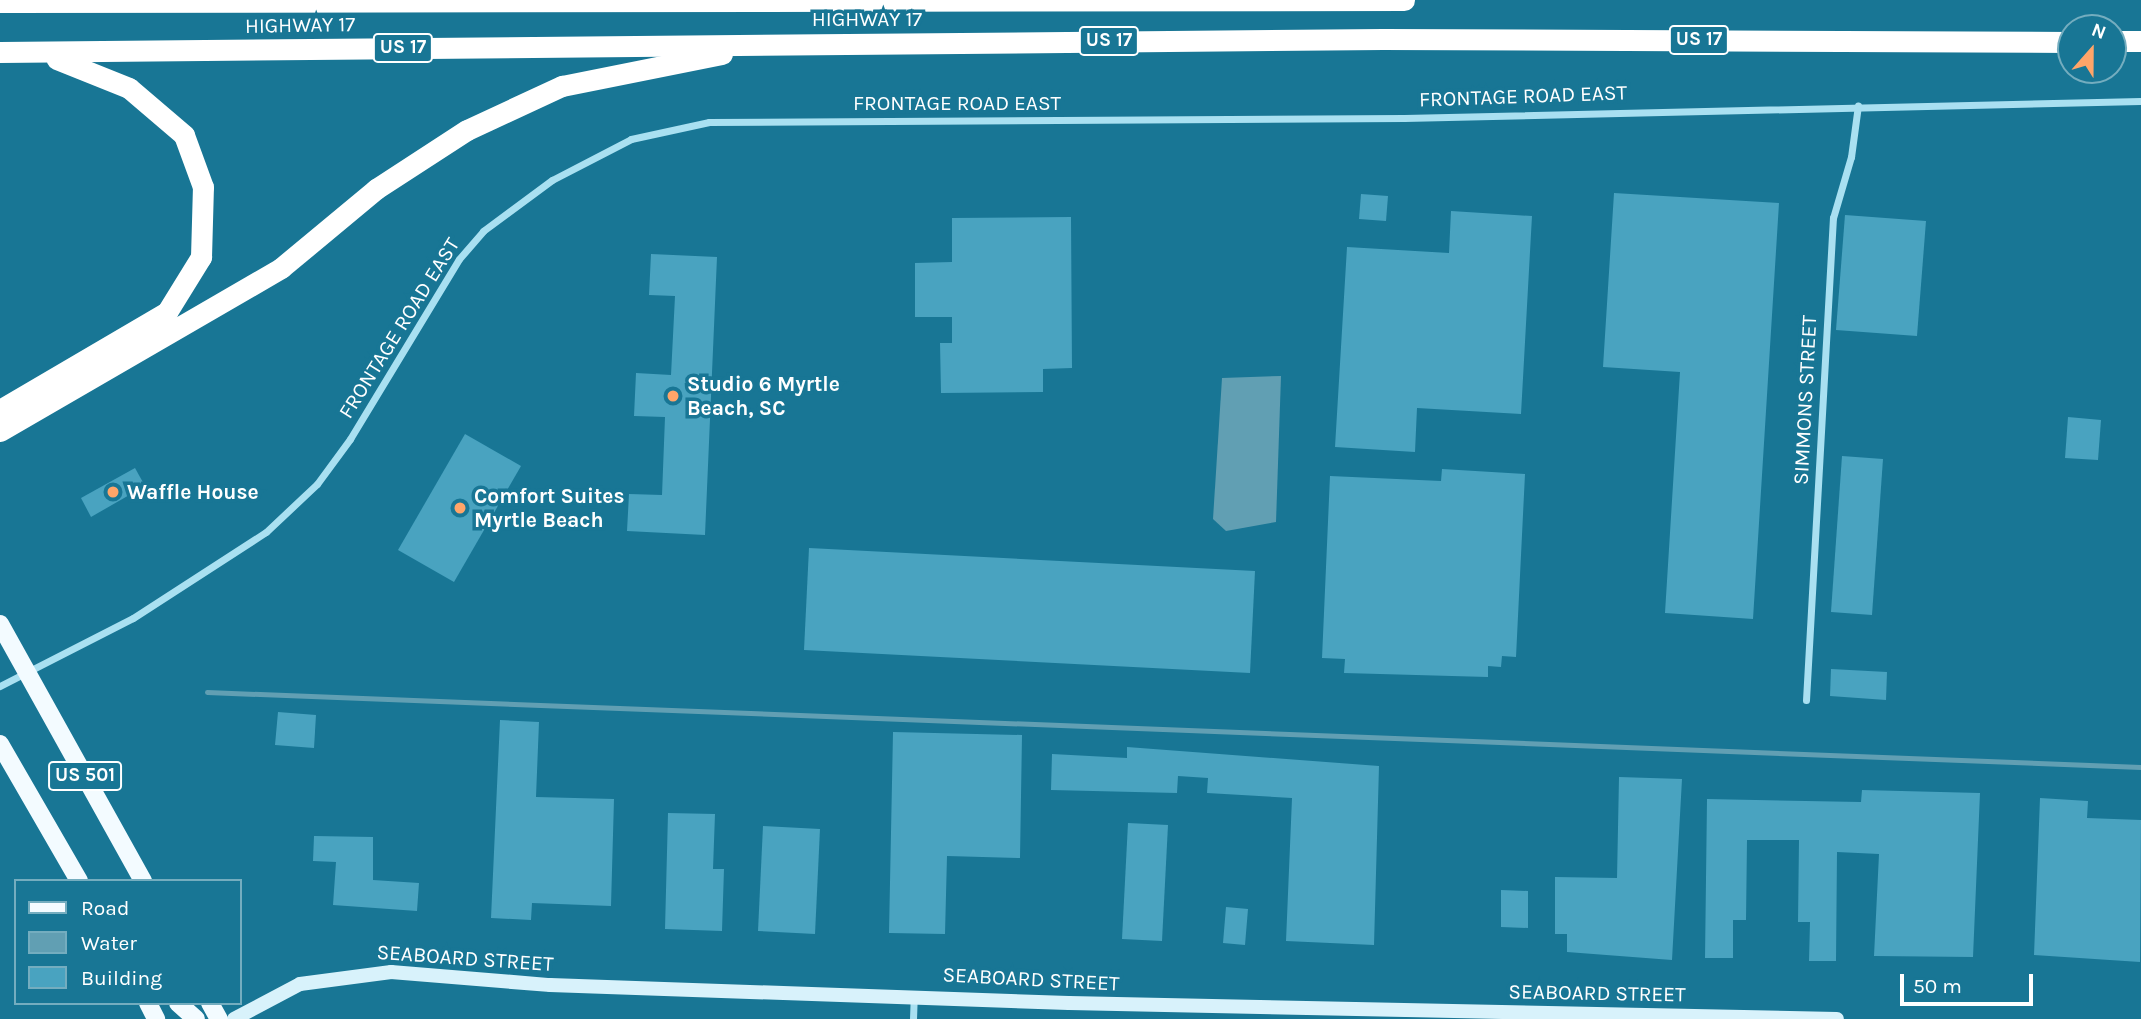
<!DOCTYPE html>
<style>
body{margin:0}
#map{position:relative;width:2141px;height:1019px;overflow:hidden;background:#187695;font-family:Karla,sans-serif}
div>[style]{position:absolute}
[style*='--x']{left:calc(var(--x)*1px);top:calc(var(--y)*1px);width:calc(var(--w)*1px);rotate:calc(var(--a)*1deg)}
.water>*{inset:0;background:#619fb3}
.stream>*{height:5px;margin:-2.5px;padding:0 2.5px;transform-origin:2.5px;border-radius:2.5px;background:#619fb3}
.building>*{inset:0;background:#49a3c0}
.street>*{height:7px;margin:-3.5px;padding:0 3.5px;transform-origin:3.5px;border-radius:3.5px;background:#a9e0f1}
.secondary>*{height:14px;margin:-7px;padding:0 7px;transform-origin:7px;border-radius:7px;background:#d8f2fb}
.primary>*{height:18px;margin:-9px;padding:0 9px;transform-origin:9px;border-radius:9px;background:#f3fbff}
.highway>*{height:21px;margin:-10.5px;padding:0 10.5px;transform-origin:10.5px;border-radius:10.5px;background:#fff}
.dots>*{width:19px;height:19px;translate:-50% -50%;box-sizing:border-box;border:4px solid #187695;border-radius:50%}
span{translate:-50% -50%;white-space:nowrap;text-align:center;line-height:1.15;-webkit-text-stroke:7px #187695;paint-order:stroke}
.shield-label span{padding:2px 5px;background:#187695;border:2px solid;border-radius:5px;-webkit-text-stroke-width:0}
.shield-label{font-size:19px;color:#fff;font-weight:700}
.street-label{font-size:21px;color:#fff}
.poi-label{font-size:21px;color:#fff;font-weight:700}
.left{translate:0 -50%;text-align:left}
.legend{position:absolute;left:14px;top:879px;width:228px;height:126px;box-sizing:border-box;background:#187695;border:2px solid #74adbf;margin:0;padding:9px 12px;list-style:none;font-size:21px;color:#fff}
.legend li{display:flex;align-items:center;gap:14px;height:35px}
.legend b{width:35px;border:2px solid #74adbf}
.north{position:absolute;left:2057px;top:14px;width:70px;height:70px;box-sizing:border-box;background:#187695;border:2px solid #74adbf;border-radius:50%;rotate:21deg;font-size:19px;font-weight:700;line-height:28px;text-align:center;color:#fff}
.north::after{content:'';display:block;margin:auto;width:24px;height:32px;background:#ffa569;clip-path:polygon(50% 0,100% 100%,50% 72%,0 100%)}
.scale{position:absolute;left:1900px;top:974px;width:133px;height:32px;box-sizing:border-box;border:4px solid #fff;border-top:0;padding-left:9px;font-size:21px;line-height:24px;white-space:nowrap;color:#fff;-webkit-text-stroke:5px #187695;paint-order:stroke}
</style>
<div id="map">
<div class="water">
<div style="clip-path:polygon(1281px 376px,1276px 522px,1226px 531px,1213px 519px,1222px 378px)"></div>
</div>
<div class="stream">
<div style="--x:207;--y:692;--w:1935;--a:2.22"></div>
</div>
<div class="building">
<div style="clip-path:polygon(1614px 193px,1779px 203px,1753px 619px,1665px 613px,1680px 372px,1603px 367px)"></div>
<div style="clip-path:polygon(1361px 194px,1388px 196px,1386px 221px,1359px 219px)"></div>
<div style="clip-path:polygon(1451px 211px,1532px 216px,1521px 414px,1417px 408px,1415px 452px,1335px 447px,1347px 247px,1449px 253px)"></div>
<div style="clip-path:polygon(1845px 215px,1926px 221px,1917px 336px,1836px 330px)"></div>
<div style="clip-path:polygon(1071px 217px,1072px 368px,1043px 369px,1043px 392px,941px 393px,940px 343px,952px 343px,952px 317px,915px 317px,915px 263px,952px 262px,952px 218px)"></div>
<div style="clip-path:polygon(651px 254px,717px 257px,705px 535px,627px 531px,629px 494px,662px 495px,665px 417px,634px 416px,636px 373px,671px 375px,675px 296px,649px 295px)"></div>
<div style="clip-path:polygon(2068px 417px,2101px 420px,2098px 460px,2065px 458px)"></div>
<div style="clip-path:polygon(465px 434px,521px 466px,454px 582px,398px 550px)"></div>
<div style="clip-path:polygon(1842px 456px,1883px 459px,1872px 615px,1831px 612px)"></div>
<div style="clip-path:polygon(135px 468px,145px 486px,91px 517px,81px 498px)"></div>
<div style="clip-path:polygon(1442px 469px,1525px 474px,1516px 657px,1502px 656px,1501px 667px,1488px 666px,1488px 677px,1344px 673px,1345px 659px,1322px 658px,1330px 476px,1441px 481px)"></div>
<div style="clip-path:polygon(809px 548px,1255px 571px,1250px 673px,804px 650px)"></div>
<div style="clip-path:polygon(1831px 669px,1887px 672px,1886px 700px,1830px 696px)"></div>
<div style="clip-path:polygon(278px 712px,316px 715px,314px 748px,275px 745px)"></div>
<div style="clip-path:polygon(500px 720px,539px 722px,536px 797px,614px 799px,611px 906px,532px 903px,531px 920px,491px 918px)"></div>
<div style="clip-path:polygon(893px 732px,1022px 735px,1020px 858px,947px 856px,945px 934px,889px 933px)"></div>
<div style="clip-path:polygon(1127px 747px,1379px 766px,1374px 945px,1286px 941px,1292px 798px,1207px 793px,1208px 778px,1178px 776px,1177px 793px,1051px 790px,1052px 754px,1127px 758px)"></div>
<div style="clip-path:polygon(1619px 777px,1682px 779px,1672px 960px,1567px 952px,1567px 934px,1555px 934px,1555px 877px,1617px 878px)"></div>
<div style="clip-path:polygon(1862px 790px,1980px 793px,1973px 957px,1874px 956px,1879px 854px,1837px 852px,1836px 961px,1809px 961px,1810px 922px,1798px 922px,1799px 840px,1747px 840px,1746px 920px,1733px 920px,1733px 958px,1705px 958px,1707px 799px,1861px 802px)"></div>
<div style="clip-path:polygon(2040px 798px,2088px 801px,2087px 818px,2141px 820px,2140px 962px,2034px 955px)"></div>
<div style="clip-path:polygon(668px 813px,715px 814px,713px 869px,724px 869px,722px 931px,665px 929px)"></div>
<div style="clip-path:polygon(1128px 823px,1168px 825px,1162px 941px,1122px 939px)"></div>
<div style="clip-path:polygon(763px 826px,820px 829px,815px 934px,758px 931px)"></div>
<div style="clip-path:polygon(314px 836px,373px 837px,373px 880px,419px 883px,417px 911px,333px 905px,336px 862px,313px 861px)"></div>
<div style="clip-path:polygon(1501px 890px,1528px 891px,1528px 928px,1501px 927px)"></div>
<div style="clip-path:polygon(1226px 907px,1248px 909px,1245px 945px,1223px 943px)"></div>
</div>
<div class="street">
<div style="--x:0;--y:686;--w:149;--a:-27.1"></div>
<div style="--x:133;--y:618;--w:158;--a:-32.9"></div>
<div style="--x:266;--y:532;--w:70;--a:-43.3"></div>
<div style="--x:317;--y:484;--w:56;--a:-53.7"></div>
<div style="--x:350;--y:439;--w:210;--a:-58.8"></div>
<div style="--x:459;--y:259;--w:37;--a:-49"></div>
<div style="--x:483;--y:231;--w:86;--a:-36.5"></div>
<div style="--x:552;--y:180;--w:89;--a:-27.4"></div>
<div style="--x:631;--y:139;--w:80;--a:-12.3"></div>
<div style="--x:709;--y:122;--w:695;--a:-0.33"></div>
<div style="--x:1404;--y:118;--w:737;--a:-1.32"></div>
<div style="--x:1806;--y:700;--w:483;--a:-86.8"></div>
<div style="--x:1833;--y:218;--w:64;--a:-73.6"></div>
<div style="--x:1851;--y:157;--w:52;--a:-82.3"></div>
<div style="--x:913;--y:1019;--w:24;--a:-88"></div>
</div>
<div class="secondary">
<div style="--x:234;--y:1019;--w:75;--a:-27.9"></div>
<div style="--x:300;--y:984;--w:92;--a:-7.5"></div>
<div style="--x:391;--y:972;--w:160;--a:4.7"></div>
<div style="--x:550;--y:985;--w:519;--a:1.99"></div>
<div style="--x:1069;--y:1003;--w:768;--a:1.19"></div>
</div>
<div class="primary">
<div style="--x:0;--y:624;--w:294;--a:60.9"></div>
<div style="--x:0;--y:744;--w:158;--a:60"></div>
<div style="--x:148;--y:1003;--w:18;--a:63"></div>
<div style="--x:178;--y:1003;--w:24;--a:42"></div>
<div style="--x:210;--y:1003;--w:18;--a:61"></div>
</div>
<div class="highway">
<div style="--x:0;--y:2;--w:1404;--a:-0.08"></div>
<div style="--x:2113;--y:41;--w:28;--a:0"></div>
<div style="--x:0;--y:52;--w:1383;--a:-0.54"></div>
<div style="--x:1383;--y:39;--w:688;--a:0.25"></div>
<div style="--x:0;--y:410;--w:194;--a:-30.4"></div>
<div style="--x:167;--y:312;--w:65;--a:-58.3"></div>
<div style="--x:201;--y:257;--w:70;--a:-88.4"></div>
<div style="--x:203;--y:187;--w:55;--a:-110.1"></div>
<div style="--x:184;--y:135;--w:72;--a:-139.5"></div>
<div style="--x:129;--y:88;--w:78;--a:-158.1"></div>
<div style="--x:0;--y:431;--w:325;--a:-30.1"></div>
<div style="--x:281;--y:268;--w:124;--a:-39.7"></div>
<div style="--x:376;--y:189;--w:108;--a:-33"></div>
<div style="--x:467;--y:130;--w:105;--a:-24.9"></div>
<div style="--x:562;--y:86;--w:163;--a:-11.3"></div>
</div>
<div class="dots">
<div style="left:673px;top:396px;background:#ffa569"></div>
<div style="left:113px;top:492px;background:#ffa569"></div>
<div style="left:460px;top:508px;background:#ffa569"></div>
</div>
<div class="shield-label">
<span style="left:1699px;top:40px">US 17</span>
<span style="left:1109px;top:41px">US 17</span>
<span style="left:403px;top:48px">US 17</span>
<span style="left:85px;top:776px">US 501</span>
</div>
<div class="street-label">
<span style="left:867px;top:19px">HIGHWAY 17</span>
<span style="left:300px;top:25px;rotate:-1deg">HIGHWAY 17</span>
<span style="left:1523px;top:96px;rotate:-2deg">FRONTAGE ROAD EAST</span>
<span style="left:957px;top:103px">FRONTAGE ROAD EAST</span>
<span style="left:399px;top:328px;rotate:-58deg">FRONTAGE ROAD EAST</span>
<span style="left:1805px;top:400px;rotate:-87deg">SIMMONS STREET</span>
<span style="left:465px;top:958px;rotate:4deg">SEABOARD STREET</span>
<span style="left:1031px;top:979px;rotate:3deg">SEABOARD STREET</span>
<span style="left:1597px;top:993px;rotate:1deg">SEABOARD STREET</span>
</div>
<div class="poi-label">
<span class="left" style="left:687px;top:396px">Studio 6 Myrtle<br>Beach, SC</span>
<span class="left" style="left:127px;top:492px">Waffle House</span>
<span class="left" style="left:474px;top:508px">Comfort Suites<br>Myrtle Beach</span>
</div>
<ul class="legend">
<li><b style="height:9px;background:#f3fbff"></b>Road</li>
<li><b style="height:19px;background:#619fb3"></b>Water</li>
<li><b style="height:19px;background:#49a3c0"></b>Building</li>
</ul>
<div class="north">N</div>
<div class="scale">50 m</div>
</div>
